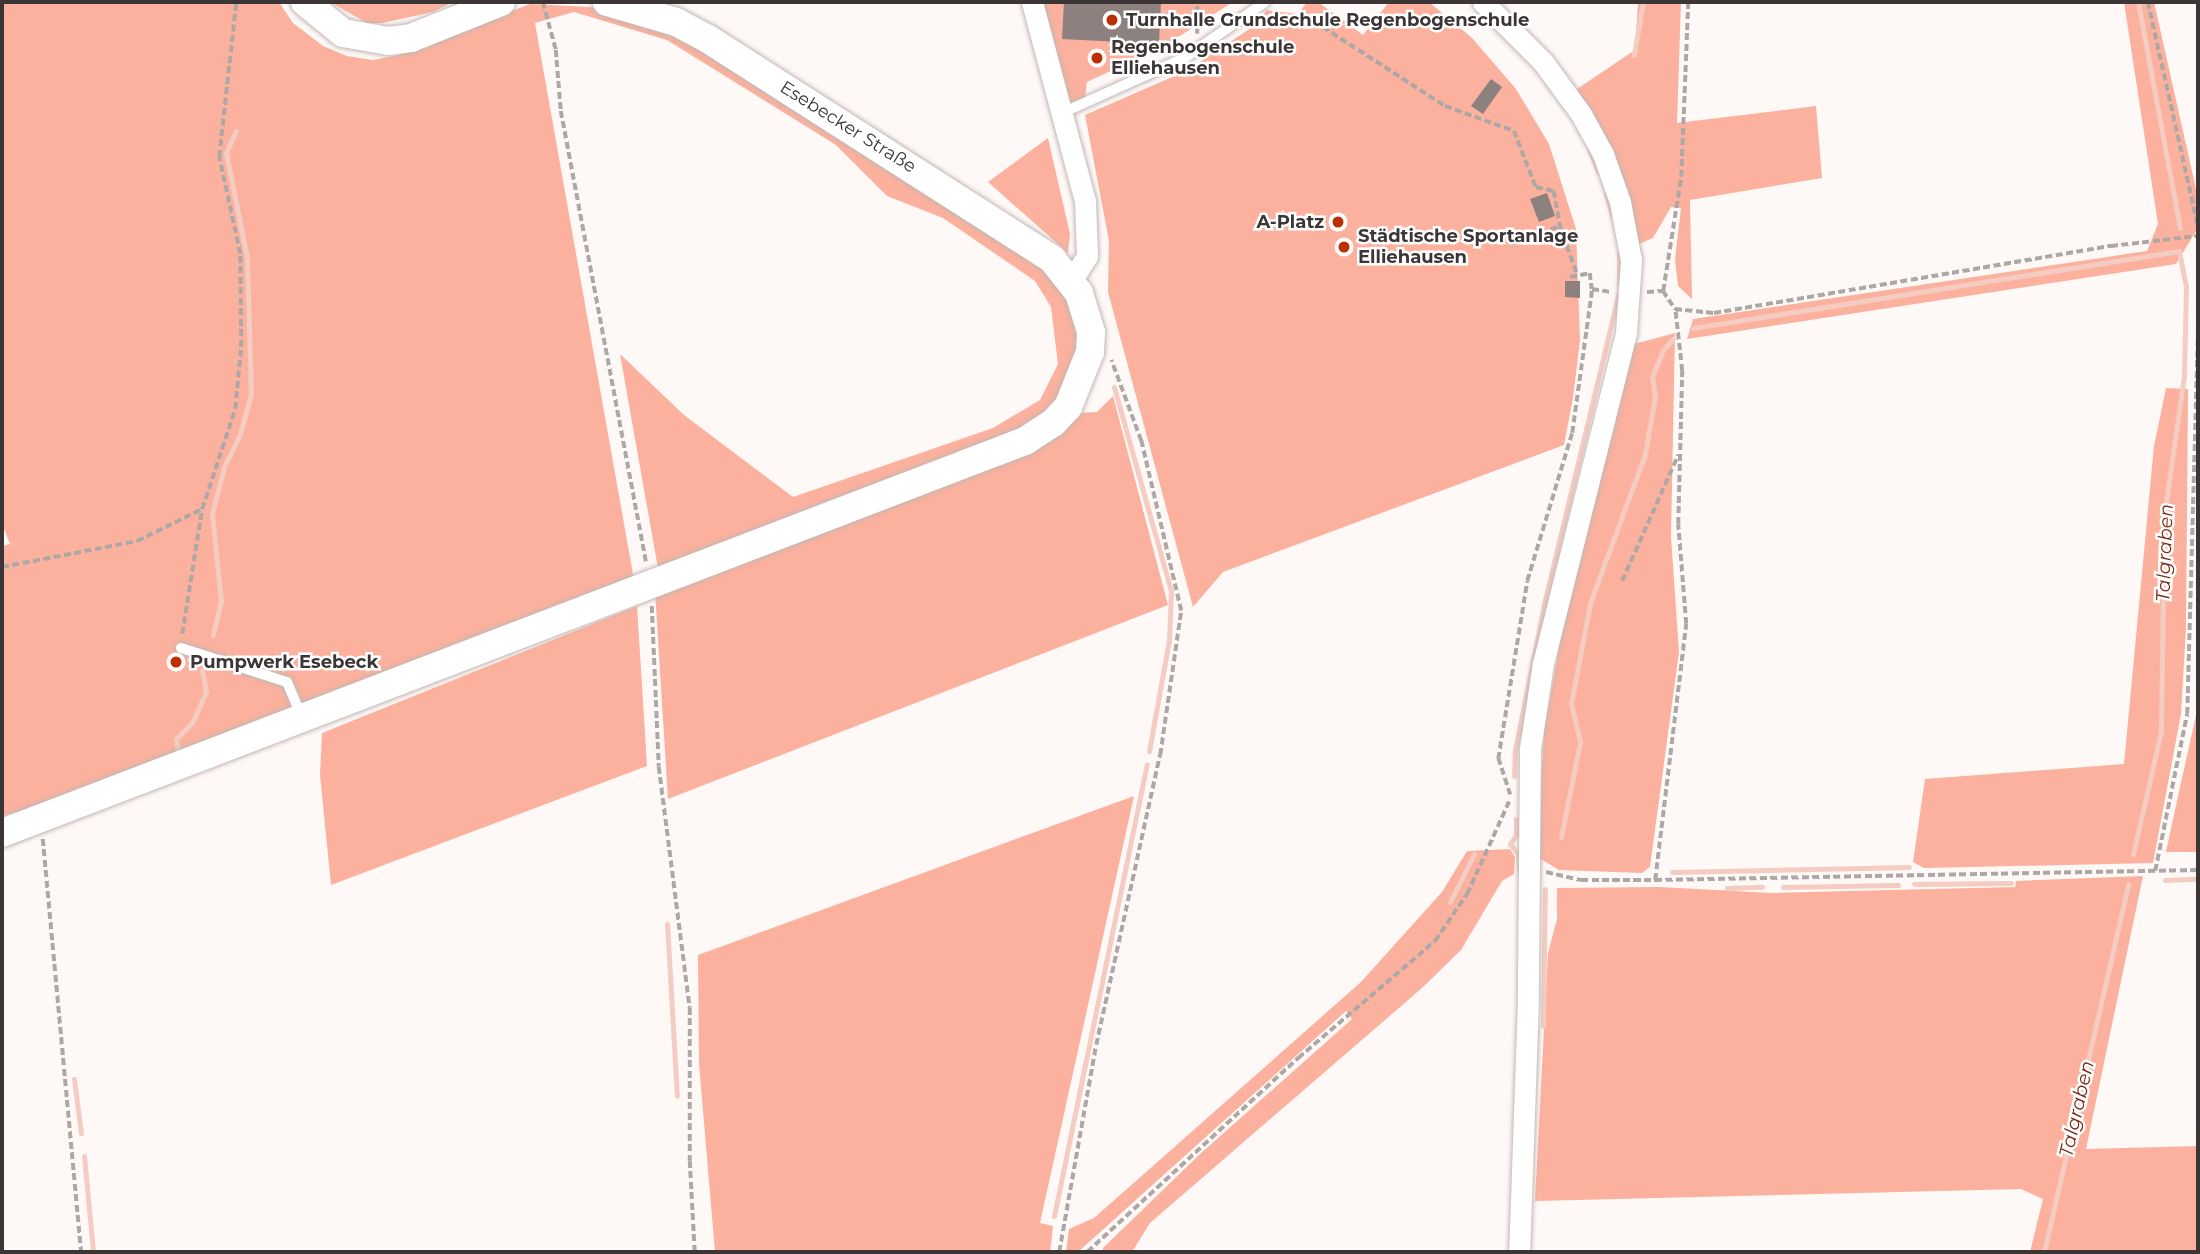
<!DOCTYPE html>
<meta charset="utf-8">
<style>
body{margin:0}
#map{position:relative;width:2200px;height:1254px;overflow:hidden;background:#fef9f7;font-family:Montserrat,sans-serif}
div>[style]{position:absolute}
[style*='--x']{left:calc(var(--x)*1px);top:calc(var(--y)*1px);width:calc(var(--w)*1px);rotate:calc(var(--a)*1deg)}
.green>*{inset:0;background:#fbb19d}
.stream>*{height:5px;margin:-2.5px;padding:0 2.5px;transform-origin:2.5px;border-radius:2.5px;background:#f4ccc2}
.building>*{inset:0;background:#8c817f}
.path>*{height:3.5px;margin-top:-1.75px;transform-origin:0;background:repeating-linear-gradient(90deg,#ada8a6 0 7px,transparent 0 10.5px)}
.roads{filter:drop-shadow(0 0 2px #c2b7b4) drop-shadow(0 0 2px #c2b7b4)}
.lane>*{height:10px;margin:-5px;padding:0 5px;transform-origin:5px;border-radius:5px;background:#fff}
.street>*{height:21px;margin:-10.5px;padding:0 10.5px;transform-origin:10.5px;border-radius:10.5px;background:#fff}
.secondary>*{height:28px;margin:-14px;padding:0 14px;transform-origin:14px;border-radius:14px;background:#fff}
.dots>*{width:19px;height:19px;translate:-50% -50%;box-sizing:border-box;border:4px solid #fff;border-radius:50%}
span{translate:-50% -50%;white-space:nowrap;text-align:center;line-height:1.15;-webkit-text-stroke:5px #fff;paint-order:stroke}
.poi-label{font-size:18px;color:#3b3635;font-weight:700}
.left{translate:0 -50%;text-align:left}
.right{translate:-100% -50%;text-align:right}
.street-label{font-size:18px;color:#3b3635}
.water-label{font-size:19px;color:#7b2813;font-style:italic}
.frame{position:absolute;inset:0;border:4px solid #3b3635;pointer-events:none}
</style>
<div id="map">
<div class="green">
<div style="clip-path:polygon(2px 2px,279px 2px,293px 23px,323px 46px,347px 56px,373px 60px,399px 55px,530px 4px,590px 7px,668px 28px,1035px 255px,1078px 315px,1075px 373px,1040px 422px,659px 574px,620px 354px,684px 415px,793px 497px,993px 428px,1040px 400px,1058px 364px,1051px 307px,1035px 281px,943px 218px,887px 196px,836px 145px,667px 40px,574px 12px,535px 23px,634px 580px,122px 781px,2px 816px,2px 546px,10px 544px,2px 524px)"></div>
<div style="clip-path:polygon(330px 2px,453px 2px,433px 12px,382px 23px,367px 23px)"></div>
<div style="clip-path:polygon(1040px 2px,1233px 2px,1164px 46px,1087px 82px,1085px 98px,1071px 102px,1066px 100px)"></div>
<div style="clip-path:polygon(1307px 2px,1318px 2px,1363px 35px,1389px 2px,1429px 2px,1472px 38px,1516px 89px,1549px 144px,1576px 229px,1580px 340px,1573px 398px,1564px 445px,1223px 572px,1193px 607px,1108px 292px,1109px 241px,1085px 115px,1186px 71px,1251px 28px,1267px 10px,1298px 14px)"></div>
<div style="clip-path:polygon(1638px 2px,1681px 2px,1677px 123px,1816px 106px,1822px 178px,1690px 200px,1692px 299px,1678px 286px,1675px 259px,1681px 208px,1671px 207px,1653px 238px,1639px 244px,1607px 149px,1574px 91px,1635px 50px)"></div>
<div style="clip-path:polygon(2124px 2px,2154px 2px,2198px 198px,2198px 228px,2176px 264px,1687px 339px,1693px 319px,2147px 251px,2158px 224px)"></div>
<div style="clip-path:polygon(1048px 138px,1070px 234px,1068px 253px,988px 182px)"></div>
<div style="clip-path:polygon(1675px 333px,1671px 537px,1679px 652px,1650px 867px,1642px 873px,1559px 870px,1539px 858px,1540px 803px,1544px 733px,1563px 625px,1634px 344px)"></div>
<div style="clip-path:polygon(2166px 388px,2188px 389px,2186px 628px,2181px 714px,2153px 863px,1924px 868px,1913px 862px,1925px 779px,2124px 764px,2154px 446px)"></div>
<div style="clip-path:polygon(1113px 396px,1168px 605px,668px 799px,655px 591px,1075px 413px,1097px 412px)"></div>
<div style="clip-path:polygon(637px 606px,647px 766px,331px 885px,320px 775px,322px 733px)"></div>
<div style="clip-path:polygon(2197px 711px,2198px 852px,2166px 852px,2180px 787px)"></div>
<div style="clip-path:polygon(1134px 796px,1040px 1223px,1053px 1226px,1050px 1252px,715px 1252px,699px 1064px,698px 955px)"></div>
<div style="clip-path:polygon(1510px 849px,1515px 857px,1514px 874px,1502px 881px,1461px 950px,1422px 988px,1150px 1223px,1132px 1252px,1103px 1252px,1103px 1248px,1199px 1155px,1352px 1019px,1346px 1011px,1078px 1252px,1066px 1252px,1069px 1229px,1094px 1218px,1361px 982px,1442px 892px,1467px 851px)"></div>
<div style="clip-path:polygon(2143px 876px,2086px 1149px,2198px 1146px,2198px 1252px,2030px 1252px,2043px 1199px,2021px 1189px,1535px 1201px,1548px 953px,1557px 919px,1557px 888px,1660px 887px,1771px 893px,2015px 887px,2016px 881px)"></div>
</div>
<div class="stream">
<div style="--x:2138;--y:2;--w:230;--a:79.5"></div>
<div style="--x:1634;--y:55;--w:54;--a:-80.4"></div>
<div style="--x:1589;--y:148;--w:26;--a:69"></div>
<div style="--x:1606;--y:194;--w:22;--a:74"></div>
<div style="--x:1619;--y:284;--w:32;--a:-90"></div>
<div style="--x:1693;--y:328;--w:492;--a:-9"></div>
<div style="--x:2179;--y:251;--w:36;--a:79"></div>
<div style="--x:2186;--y:286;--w:90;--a:91.3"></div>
<div style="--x:2184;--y:376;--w:141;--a:98.1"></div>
<div style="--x:2164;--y:516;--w:215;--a:90.8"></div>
<div style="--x:2161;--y:731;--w:126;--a:102.8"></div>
<div style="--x:1114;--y:387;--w:212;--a:74.4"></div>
<div style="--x:1171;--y:591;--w:49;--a:92.3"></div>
<div style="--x:1169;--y:640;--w:113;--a:100.2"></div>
<div style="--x:213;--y:635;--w:35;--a:-77"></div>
<div style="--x:221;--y:601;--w:87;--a:-95.9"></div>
<div style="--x:212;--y:514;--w:49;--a:-75.7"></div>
<div style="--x:224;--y:467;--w:37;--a:-64"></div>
<div style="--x:240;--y:434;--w:41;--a:-74.6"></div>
<div style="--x:251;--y:394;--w:136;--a:-91.7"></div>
<div style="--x:247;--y:258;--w:107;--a:-101.3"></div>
<div style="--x:226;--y:153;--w:24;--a:-66"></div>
<div style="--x:178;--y:751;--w:12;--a:-99"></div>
<div style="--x:176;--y:739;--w:23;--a:-45"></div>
<div style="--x:192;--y:723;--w:35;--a:-66"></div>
<div style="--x:206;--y:691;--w:21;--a:-101"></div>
<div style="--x:1514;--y:776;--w:26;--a:-88"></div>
<div style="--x:1515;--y:750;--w:153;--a:-78.7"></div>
<div style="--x:1545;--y:600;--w:314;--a:-76.5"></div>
<div style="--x:1516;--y:819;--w:16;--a:90"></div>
<div style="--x:1516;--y:835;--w:11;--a:124"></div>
<div style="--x:1510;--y:844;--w:13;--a:51"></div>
<div style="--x:1518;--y:854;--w:15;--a:86"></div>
<div style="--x:1561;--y:837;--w:97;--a:-78.7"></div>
<div style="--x:1580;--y:742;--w:39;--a:-103"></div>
<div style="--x:1571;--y:704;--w:103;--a:-79.3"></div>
<div style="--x:1590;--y:603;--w:159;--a:-69.7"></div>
<div style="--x:1645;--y:454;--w:59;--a:-80.2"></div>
<div style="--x:1655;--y:396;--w:19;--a:-99"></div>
<div style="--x:1652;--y:377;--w:29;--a:-68"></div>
<div style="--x:1663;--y:350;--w:15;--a:-48"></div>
<div style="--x:1672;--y:872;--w:237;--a:-1.2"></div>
<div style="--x:2165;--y:880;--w:33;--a:-2"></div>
<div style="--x:1914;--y:884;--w:97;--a:-0.6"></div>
<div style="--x:1783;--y:887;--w:115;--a:-1"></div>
<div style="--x:1727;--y:888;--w:35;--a:-2"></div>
<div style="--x:1450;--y:902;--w:54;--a:-63.4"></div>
<div style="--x:667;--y:924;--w:172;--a:86.7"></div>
<div style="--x:1543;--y:1026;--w:137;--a:-89.2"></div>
<div style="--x:74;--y:1079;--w:55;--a:82.7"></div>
<div style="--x:84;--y:1156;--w:96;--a:84.6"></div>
<div style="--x:1054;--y:1216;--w:461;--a:-78.4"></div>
<div style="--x:2044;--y:1252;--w:377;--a:-77.1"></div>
</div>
<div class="building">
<div style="clip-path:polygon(1064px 2px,1161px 2px,1159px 44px,1062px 39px)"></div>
<div style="clip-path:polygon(1491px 79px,1502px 87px,1483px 114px,1471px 106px)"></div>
<div style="clip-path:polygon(1547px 193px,1555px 216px,1539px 222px,1530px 199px)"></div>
<div style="clip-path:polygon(1565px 281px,1580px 281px,1580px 298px,1565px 297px)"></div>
</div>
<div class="path">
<div style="--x:543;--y:2;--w:50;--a:74.8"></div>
<div style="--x:556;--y:50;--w:61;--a:85.3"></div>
<div style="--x:561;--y:111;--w:460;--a:79.3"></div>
<div style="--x:2148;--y:2;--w:230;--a:77.4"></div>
<div style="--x:1257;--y:26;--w:35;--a:-8"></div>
<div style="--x:1292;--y:21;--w:32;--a:11"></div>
<div style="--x:1323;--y:27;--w:145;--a:32.9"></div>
<div style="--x:1445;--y:106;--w:73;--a:19.9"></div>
<div style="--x:1514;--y:131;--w:60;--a:68.6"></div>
<div style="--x:1536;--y:187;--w:18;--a:13"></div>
<div style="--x:1554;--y:191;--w:36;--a:80"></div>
<div style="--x:1560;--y:226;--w:51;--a:70.5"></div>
<div style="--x:1197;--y:34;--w:32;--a:-90"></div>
<div style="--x:1511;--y:244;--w:52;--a:-20.2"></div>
<div style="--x:1570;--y:277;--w:20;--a:-11"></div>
<div style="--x:1590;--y:273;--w:16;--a:83"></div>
<div style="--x:1592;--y:289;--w:20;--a:9"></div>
<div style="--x:1663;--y:291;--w:115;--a:-81"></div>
<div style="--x:1681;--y:177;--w:175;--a:-87.7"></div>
<div style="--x:1647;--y:292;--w:16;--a:-4"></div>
<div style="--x:1663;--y:291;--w:22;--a:56"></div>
<div style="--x:1675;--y:309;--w:39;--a:6"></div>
<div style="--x:1714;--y:313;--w:403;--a:-9.6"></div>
<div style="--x:2111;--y:246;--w:88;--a:-6.6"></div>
<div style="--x:2;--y:567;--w:137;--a:-10.9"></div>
<div style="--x:137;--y:541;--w:72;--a:-26.2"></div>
<div style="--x:202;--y:509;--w:105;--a:-71.7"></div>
<div style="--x:235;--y:409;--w:62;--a:-84.5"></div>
<div style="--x:241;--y:347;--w:93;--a:-90.6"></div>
<div style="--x:240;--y:254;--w:99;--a:-102.2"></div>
<div style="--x:219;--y:157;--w:156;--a:-83.7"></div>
<div style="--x:1622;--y:581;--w:138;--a:-66"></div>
<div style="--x:652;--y:606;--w:161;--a:87.5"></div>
<div style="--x:659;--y:767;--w:243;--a:82.7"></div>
<div style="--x:690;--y:1008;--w:153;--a:90"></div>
<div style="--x:690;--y:1161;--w:91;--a:86.9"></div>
<div style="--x:182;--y:634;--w:127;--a:-80.9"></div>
<div style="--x:1510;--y:795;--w:38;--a:-108"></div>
<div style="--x:1498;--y:759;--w:180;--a:-80.7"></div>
<div style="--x:1527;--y:581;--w:155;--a:-73.1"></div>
<div style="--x:1572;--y:433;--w:145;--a:-82.1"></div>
<div style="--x:43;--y:839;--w:415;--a:84.7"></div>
<div style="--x:2155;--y:871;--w:160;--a:-78.5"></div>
<div style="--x:2187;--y:714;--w:392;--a:-88.4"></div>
<div style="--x:1546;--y:872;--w:36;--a:13"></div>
<div style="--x:1581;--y:880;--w:74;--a:0"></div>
<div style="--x:1655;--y:880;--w:543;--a:-1.06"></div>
<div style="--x:1655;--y:880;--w:258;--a:-83.1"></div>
<div style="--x:1686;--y:624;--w:100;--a:-94.6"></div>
<div style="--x:1678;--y:524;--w:153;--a:-88.5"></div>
<div style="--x:1682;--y:371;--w:62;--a:-96.4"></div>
<div style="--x:1059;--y:1252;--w:210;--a:-79.9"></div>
<div style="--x:1096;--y:1045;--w:297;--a:-77.6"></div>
<div style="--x:1160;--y:755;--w:146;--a:-81.7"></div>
<div style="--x:1181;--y:611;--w:175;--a:-103.2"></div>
<div style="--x:1141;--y:441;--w:86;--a:-110.3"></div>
<div style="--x:1087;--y:1252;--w:287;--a:-42.6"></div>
<div style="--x:1298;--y:1058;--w:180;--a:-40.5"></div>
<div style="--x:1435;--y:941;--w:57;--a:-55.8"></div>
<div style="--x:1467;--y:894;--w:104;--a:-65.6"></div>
</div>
<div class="roads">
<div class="lane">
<div style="--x:1060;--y:114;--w:138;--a:-24.3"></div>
<div style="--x:1186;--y:57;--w:96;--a:-34.8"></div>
<div style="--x:181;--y:648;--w:111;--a:17.8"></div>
<div style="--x:287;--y:682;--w:39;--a:67"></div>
</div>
<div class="street">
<div style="--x:1032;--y:2;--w:206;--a:75.1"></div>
<div style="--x:1085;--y:201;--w:55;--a:87.9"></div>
<div style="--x:1087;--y:256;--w:31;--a:122"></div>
<div style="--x:1483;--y:2;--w:85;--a:45"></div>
<div style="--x:1543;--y:62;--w:64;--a:53.8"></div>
<div style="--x:1581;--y:114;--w:46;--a:61.2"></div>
<div style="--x:1603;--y:154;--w:51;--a:70.5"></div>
<div style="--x:1620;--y:202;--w:59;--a:79.3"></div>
<div style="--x:1631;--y:260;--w:73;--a:93.9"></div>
<div style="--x:1626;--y:333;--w:340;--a:104.1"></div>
<div style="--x:1543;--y:663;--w:87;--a:98.6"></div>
<div style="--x:1530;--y:749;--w:250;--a:90.5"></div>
<div style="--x:1528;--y:999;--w:253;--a:92"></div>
</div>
<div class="secondary">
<div style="--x:305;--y:2;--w:49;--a:39.2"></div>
<div style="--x:343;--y:33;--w:46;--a:10.1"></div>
<div style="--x:388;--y:41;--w:23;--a:-7"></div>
<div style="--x:411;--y:38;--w:97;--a:-21.8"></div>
<div style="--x:2;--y:833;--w:1096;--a:-20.97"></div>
<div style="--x:1025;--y:441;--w:33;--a:-33"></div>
<div style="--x:1053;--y:423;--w:22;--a:-47"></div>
<div style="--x:1068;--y:407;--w:59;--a:-68.2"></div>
<div style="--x:1090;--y:352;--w:20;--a:-87"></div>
<div style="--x:1091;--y:332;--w:41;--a:-107.1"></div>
<div style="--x:1079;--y:293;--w:43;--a:-128.5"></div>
<div style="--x:1052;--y:259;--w:408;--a:-147.4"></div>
<div style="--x:708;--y:39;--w:36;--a:-152"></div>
<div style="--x:676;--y:22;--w:72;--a:-163.8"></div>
</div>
</div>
<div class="dots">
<div style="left:1112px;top:20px;background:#ba3004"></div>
<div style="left:1097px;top:58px;background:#ba3004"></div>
<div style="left:1338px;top:222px;background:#ba3004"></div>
<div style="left:1344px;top:247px;background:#ba3004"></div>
<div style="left:176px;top:662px;background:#ba3004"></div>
</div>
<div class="poi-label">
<span class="left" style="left:1126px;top:20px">Turnhalle Grundschule Regenbogenschule</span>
<span class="left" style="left:1111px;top:58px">Regenbogenschule<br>Elliehausen</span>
<span class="right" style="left:1324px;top:222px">A-Platz</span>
<span class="left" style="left:1358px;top:247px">Städtische Sportanlage<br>Elliehausen</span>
<span class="left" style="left:190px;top:662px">Pumpwerk Esebeck</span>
</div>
<div class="street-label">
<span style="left:848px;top:127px;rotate:32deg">Esebecker Straße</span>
</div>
<div class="water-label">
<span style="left:2165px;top:553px;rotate:-88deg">Talgraben</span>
<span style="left:2077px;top:1109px;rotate:-77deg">Talgraben</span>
</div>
<div class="frame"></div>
</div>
